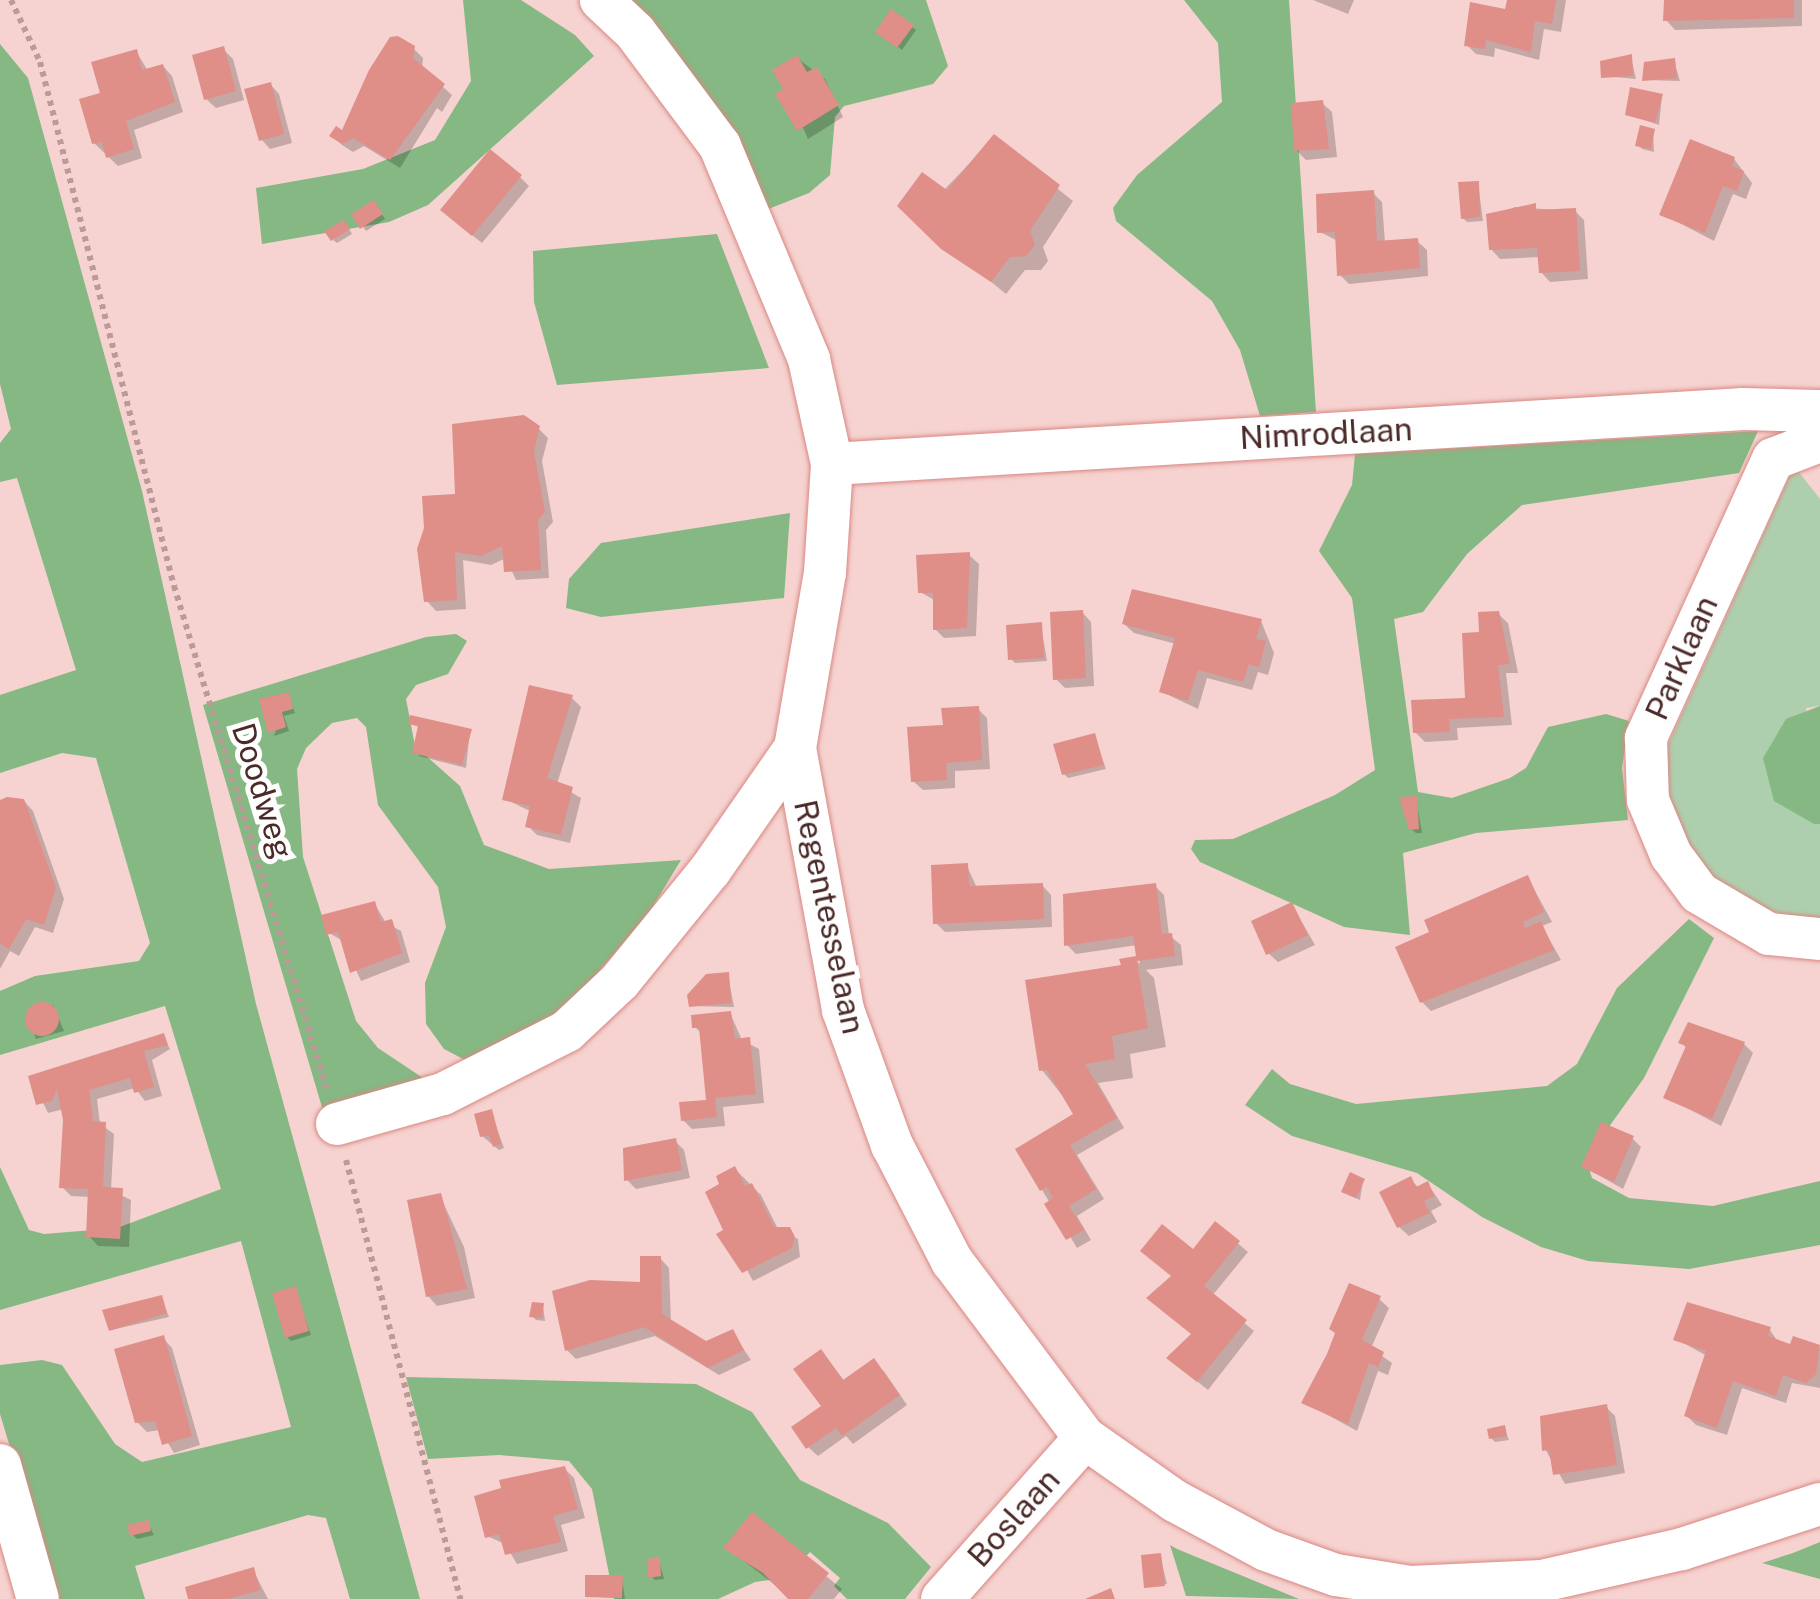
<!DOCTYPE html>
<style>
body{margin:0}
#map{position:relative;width:1820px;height:1599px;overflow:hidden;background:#f6d3d0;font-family:"Public Sans",sans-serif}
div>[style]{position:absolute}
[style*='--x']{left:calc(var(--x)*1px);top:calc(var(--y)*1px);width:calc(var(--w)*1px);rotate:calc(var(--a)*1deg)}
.green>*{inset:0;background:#aecfad}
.forest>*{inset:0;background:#85b883}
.shadow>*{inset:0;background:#0003}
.building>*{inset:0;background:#df8e88}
.round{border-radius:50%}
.path>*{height:6px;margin-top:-3px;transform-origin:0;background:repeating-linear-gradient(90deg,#bc9a97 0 5px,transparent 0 10px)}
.roads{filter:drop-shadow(0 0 2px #d98883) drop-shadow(0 0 2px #d98883)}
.minor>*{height:42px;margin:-21px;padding:0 21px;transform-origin:21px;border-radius:21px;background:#fff}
span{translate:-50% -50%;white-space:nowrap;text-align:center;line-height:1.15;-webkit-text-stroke:10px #fefefe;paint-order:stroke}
.street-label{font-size:32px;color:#4b2a28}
</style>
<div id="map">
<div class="green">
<div style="clip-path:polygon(1794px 466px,1820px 499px,1820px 706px,1806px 708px,1814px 824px,1820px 824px,1820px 920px,1768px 911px,1711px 876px,1684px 840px,1669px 797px,1667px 747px)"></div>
</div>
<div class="forest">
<div style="clip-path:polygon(463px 0,521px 0,575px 35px,594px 56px,428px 205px,389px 222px,262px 244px,256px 188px,363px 169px,435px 140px,471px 81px)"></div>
<div style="clip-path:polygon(615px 0,926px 0,948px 66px,933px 84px,844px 106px,835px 117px,830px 175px,809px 193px,756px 214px)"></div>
<div style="clip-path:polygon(1184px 0,1289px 0,1316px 412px,1260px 416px,1240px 350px,1212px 301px,1116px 221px,1113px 208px,1137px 175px,1222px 102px,1218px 43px)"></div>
<div style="clip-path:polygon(0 44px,28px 78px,142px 491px,256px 1004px,420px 1599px,350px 1599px,326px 1518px,308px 1515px,135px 1566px,145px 1599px,56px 1599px,0 1414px,0 1365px,42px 1360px,62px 1365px,115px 1444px,142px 1462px,291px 1427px,241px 1241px,0 1310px,0 1167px,29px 1230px,44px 1234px,117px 1228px,221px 1189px,165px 1006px,0 1055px,0 991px,35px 976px,139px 961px,150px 943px,96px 758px,62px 753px,0 773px,0 695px,76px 670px,17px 478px,0 482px,0 443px,11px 429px,0 384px)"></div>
<div style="clip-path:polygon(717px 234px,769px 368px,557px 385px,534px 302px,533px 251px)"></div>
<div style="clip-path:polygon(1758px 431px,1739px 473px,1522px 505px,1467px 554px,1423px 612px,1394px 619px,1418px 792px,1452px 798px,1510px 778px,1526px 768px,1548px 727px,1606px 714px,1629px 721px,1622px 768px,1628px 820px,1476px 833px,1403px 853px,1410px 935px,1344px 927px,1200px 862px,1191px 849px,1195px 840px,1233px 839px,1335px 795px,1375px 770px,1352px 598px,1319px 551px,1352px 485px,1355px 454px)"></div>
<div style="clip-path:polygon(790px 513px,784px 598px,601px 617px,566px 608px,569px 579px,601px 543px)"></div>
<div style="clip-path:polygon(456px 634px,467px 641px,448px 674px,416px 685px,406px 699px,415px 746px,460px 786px,484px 845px,549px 869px,681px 860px,649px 913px,588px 984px,548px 1019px,469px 1062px,444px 1049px,426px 1024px,425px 983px,446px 927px,438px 887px,378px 805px,366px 727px,357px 718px,332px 723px,306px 748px,297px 769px,303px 857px,356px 1021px,378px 1048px,423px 1078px,324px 1114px,203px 705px,426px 637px)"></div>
<div style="clip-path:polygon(1820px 706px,1820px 824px,1814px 824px,1774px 801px,1763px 758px,1786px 719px)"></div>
<div style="clip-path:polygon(1689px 919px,1714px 938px,1644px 1078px,1593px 1149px,1587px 1162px,1592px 1178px,1629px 1198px,1713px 1206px,1820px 1181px,1820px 1245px,1689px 1269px,1588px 1261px,1541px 1247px,1482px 1217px,1417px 1173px,1292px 1136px,1245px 1105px,1272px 1069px,1290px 1084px,1356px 1104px,1547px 1086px,1577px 1064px,1617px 988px)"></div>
<div style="clip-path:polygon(406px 1377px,696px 1384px,752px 1412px,800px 1480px,888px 1523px,931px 1567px,905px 1599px,847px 1599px,834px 1586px,840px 1578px,810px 1552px,786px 1578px,755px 1582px,718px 1599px,614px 1599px,592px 1489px,569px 1461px,499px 1455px,428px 1459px)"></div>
<div style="clip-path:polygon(1820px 1542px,1820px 1579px,1762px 1563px,1793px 1553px)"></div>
<div style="clip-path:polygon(1170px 1545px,1177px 1549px,1299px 1599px,1186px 1596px)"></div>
</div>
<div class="shadow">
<div style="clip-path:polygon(1313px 0,1354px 0,1348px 14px)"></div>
<div style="clip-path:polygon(1509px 0,1566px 0,1561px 32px,1544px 29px,1539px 60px,1495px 48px,1494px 57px,1476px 54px,1467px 45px,1508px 12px)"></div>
<div style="clip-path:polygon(1666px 0,1802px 0,1802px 26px,1675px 30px,1666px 20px)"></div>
<div style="clip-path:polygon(912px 27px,916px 30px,902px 50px,882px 35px)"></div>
<div style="clip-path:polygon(413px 48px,423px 58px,422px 68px,452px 95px,442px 112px,437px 108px,400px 168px,364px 146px,353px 152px,342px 145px,333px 136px,342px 134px)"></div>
<div style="clip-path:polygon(223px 49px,233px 59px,244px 100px,216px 108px,206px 99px)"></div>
<div style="clip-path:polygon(136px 51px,148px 71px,163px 66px,172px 76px,183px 112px,134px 130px,142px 158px,118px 166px,94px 143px,103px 95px)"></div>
<div style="clip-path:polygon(1631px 57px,1636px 79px,1603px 76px)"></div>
<div style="clip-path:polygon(797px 58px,825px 79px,843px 117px,808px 139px,786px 89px)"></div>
<div style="clip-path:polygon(1674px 61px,1680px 81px,1645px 80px)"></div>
<div style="clip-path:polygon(270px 84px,279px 94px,292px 143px,270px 149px,261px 139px)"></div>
<div style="clip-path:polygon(1662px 96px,1659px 125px,1628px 114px)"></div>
<div style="clip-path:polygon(1322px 103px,1332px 112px,1337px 157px,1306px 160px,1296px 150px)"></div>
<div style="clip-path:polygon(1653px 131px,1654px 152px,1642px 149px,1638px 145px)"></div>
<div style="clip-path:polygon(994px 138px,1073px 201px,1043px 247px,1048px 261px,1041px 270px,1025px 270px,1006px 294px,915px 220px)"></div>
<div style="clip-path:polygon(1734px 159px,1752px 183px,1746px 199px,1733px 194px,1714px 241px,1662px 214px)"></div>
<div style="clip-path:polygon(520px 177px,529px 186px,482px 243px,452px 219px)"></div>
<div style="clip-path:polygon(1478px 183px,1483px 221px,1467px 222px,1463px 218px)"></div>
<div style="clip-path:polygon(1373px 193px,1382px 202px,1385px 243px,1417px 241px,1427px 250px,1428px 276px,1349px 284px,1340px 275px,1338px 241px,1320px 232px)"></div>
<div style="clip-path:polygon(377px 207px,385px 219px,366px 231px,354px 215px)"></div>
<div style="clip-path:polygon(1514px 207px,1575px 211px,1584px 220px,1588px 279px,1550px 282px,1541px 272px,1540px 257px,1500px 259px,1491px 249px)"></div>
<div style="clip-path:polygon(348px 227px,352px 234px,337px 243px,333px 240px)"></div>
<div style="clip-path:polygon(538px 428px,548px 438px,542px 461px,553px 522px,546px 530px,549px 578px,516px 580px,506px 558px,491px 565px,463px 560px,466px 609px,436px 611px,427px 601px,458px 497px)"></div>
<div style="clip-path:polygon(969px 555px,979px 564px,976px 636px,944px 638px,935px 629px,936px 601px,920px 592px)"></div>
<div style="clip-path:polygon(1082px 612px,1091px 622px,1094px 686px,1065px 688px,1056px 679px)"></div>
<div style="clip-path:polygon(1498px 614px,1508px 623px,1518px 673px,1506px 673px,1512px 725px,1457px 728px,1458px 740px,1425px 742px,1415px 732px,1467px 700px,1482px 635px)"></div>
<div style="clip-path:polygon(1261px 621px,1274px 653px,1268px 675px,1258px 672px,1252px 690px,1207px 678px,1198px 709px,1162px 692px,1176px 644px,1134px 633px,1124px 624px)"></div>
<div style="clip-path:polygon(1041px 625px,1047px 661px,1015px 663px,1011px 659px)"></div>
<div style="clip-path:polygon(288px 695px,295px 713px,284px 716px,289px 731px,274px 736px)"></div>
<div style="clip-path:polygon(572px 698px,581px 707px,557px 784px,581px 798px,570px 843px,537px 835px,528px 826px,532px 812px,505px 799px)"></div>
<div style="clip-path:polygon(978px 709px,987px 718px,990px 769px,955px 771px,955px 788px,923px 790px,913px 781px,945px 727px)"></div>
<div style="clip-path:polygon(411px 723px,470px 731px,466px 768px,419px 756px,420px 728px)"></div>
<div style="clip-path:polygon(1094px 736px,1106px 769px,1068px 778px,1064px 774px)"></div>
<div style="clip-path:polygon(1416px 798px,1422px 833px,1416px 833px,1411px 829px)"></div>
<div style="clip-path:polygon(24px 801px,33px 811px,64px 899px,53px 933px,35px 927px,19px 956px,10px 951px,0 969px,0 805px)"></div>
<div style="clip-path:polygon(967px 866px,977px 888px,1042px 885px,1051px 895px,1052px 927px,945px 932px,936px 923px)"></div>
<div style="clip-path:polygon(1528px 878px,1552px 922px,1542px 926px,1561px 960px,1431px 1011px,1422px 1002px)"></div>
<div style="clip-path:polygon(1155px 886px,1164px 895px,1169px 935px,1181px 945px,1183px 965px,1146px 970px,1154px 978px,1166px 1047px,1130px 1054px,1133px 1078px,1098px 1083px,1124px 1128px,1077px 1155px,1104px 1199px,1077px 1216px,1091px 1240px,1077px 1248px,1018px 1150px,1077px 1114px,1042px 1070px,1124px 967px,1135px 959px,1140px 964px,1137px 945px,1076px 954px,1067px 945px)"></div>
<div style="clip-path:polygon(374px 903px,386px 923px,401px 931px,410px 962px,361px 981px,343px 941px,329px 933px)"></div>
<div style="clip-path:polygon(1292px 905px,1315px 945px,1278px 962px,1268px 953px)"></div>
<div style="clip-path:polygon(728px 975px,734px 1007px,691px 1006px)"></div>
<div style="clip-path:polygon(53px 1005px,64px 1031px,36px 1039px,26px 1012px)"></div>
<div style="clip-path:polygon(730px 1013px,742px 1040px,759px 1049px,764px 1103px,723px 1107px,725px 1126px,692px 1129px,683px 1120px,708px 1102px,702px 1034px,695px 1027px)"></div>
<div style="clip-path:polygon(163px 1036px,170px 1049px,152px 1060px,162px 1096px,145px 1101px,135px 1088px,97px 1099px,100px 1124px,114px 1134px,111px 1190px,131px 1200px,129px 1247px,98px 1246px,89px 1236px,91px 1197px,71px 1196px,62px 1187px,64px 1109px,48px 1113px,31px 1078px)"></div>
<div style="clip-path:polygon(1681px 1042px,1744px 1044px,1753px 1053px,1721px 1126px,1666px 1097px,1687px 1049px)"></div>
<div style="clip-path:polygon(491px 1112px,504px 1148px,499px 1150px,482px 1136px)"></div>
<div style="clip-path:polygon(1632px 1138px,1641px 1147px,1623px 1189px,1584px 1167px)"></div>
<div style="clip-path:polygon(675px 1141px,684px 1150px,690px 1178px,636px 1189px,627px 1180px)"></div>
<div style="clip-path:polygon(735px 1169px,761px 1195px,778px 1229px,798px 1239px,800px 1257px,753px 1281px,726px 1231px,723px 1185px)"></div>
<div style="clip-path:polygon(1410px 1179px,1419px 1188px,1428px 1184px,1442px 1205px,1431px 1211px,1437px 1222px,1409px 1236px,1399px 1227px)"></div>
<div style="clip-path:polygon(1363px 1181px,1360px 1200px,1348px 1195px)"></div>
<div style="clip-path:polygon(440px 1196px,464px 1247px,475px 1298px,437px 1306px,428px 1296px)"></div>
<div style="clip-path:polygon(1216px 1225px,1248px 1252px,1212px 1296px,1254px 1331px,1208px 1390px,1179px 1367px,1193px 1335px,1174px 1277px)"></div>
<div style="clip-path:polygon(660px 1258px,669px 1268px,671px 1322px,705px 1344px,732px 1332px,751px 1360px,719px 1375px,655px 1336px,576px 1359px,567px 1350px,643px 1285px)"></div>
<div style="clip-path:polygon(295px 1289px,311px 1335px,291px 1341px,287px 1337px)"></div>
<div style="clip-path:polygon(161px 1298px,169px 1317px,111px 1330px)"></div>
<div style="clip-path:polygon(1379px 1299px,1389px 1308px,1371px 1348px,1392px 1363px,1388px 1375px,1378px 1371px,1357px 1431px,1304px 1402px)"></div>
<div style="clip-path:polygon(543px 1306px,545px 1321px,536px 1320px,532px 1316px)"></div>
<div style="clip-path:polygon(1770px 1330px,1778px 1342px,1792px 1347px,1795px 1339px,1820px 1348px,1820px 1388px,1792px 1383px,1786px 1403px,1742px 1388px,1727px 1435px,1696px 1425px,1686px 1415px,1707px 1356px,1676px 1339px)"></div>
<div style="clip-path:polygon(163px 1338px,172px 1348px,200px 1445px,174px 1453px,160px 1430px,147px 1432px,137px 1422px)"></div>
<div style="clip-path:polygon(830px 1362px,845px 1382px,883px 1370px,907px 1405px,853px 1444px,846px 1436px,818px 1456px,808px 1447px,825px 1406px)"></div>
<div style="clip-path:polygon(1606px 1407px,1615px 1416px,1625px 1473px,1565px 1484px,1545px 1449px)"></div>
<div style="clip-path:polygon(1504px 1428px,1509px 1440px,1495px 1442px,1491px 1438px)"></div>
<div style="clip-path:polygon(565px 1469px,574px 1478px,585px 1518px,561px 1525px,568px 1551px,517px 1564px,505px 1544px,487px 1536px,504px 1490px)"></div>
<div style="clip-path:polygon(752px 1516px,842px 1589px,834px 1599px,793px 1599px,727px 1548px)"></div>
<div style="clip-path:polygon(148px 1523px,154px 1535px,137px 1539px,133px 1535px)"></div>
<div style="clip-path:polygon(1160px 1555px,1167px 1584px,1147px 1586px)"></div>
<div style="clip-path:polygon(659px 1560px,664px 1579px,655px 1580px,651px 1576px)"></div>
<div style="clip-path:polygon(253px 1570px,268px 1599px,191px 1599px)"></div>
<div style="clip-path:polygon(622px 1578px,625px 1599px,587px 1596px)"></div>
</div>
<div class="building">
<div style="clip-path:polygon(1507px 0,1556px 0,1552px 24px,1535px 21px,1531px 52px,1486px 40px,1485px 49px,1464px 46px,1470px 2px,1505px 9px)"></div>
<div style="clip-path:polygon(1664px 0,1794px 0,1794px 18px,1663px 21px)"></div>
<div style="clip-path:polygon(891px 9px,914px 25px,897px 48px,875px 32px)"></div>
<div style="clip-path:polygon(398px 36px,415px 46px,413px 58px,445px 84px,390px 160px,353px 138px,342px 144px,329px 136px,336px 126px,342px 130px,369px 70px,390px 37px)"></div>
<div style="clip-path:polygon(224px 46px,236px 91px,204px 100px,192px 55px)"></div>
<div style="clip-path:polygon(137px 49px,142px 70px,163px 64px,175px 102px,126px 121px,134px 149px,106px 158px,102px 142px,92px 144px,79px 99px,100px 93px,91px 62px)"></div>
<div style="clip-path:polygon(1632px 54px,1633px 76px,1601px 78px,1600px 61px)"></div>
<div style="clip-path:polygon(797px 55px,807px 72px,817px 67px,839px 105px,797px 131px,775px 94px,783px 89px,772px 70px)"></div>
<div style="clip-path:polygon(1675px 58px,1677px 78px,1642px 81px,1644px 62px)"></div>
<div style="clip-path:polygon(271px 82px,284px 134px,259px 141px,244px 89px)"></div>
<div style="clip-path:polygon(1630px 87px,1663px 94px,1655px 123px,1625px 115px)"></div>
<div style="clip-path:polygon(1323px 100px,1329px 149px,1294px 151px,1291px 103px)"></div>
<div style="clip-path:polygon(1640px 125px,1655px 129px,1651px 149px,1635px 146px)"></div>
<div style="clip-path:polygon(994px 134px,1060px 185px,1030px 231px,1035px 245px,1026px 256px,1010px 257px,991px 282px,941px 249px,897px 206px,922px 172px,947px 190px)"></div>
<div style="clip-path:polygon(1690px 139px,1735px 157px,1732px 166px,1744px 171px,1737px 191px,1723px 186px,1705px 233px,1659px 215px)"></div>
<div style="clip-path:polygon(490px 149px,522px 175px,472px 236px,440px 210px)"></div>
<div style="clip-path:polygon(1479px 181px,1480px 217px,1461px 219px,1458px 182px)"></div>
<div style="clip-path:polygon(1374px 190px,1377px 241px,1418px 238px,1420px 268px,1337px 276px,1335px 232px,1317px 233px,1316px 194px)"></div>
<div style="clip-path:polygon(374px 200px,383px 214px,360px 229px,351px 214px)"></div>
<div style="clip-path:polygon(1536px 203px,1536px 210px,1576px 208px,1580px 271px,1539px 273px,1537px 248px,1489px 250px,1486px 214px)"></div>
<div style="clip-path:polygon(344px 220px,350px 229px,331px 241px,324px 231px)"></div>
<div style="clip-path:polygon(524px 415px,540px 426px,534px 451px,545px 512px,538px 520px,541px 570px,504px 572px,502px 546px,481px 556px,455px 552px,457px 600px,424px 602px,417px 549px,424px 528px,422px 496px,455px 494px,452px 424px)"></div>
<div style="clip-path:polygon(970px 552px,967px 628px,933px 630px,933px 593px,918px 593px,916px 555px)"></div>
<div style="clip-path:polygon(1132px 589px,1262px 619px,1256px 639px,1266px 641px,1259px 667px,1249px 664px,1243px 682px,1198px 670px,1188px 701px,1159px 692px,1175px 638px,1122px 624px)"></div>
<div style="clip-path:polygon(1083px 610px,1086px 678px,1053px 680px,1050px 612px)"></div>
<div style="clip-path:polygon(1499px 611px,1510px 664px,1498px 665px,1504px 717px,1449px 719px,1450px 732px,1413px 733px,1411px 700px,1465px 698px,1462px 633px,1479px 632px,1478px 612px)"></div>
<div style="clip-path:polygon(1042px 622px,1044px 658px,1008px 660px,1006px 625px)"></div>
<div style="clip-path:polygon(529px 685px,573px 695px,547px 778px,573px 787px,561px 835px,525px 827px,530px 806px,502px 800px)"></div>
<div style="clip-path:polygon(289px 692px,293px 709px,282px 712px,286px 727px,268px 733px,259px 699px)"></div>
<div style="clip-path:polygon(979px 706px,982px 760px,946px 763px,947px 780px,911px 782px,907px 727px,943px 725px,941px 708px)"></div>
<div style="clip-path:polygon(410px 715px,472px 729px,462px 765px,412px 753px,418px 726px,408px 724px)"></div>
<div style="clip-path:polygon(1095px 733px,1104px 765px,1062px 775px,1053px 744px)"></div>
<div style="clip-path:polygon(1417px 796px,1419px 829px,1409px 830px,1399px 797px)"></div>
<div style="clip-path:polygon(7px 797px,24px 799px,56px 888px,44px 925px,26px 919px,9px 949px,0 944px,0 800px)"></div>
<div style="clip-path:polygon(968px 863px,969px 886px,1043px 883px,1044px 919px,933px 924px,931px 865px)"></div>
<div style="clip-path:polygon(1528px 875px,1544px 912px,1523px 922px,1525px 928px,1541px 921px,1554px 950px,1420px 1003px,1395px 947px,1429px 932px,1424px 920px)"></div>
<div style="clip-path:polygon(1156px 883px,1162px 934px,1172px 933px,1175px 956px,1137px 961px,1148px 1028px,1112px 1036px,1115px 1059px,1085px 1064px,1117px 1118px,1070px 1145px,1096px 1189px,1069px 1206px,1084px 1230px,1066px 1240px,1044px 1204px,1053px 1198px,1047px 1187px,1040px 1191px,1015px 1149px,1073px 1114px,1047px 1070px,1039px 1071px,1025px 980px,1121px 965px,1119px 959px,1136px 956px,1133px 936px,1064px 946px,1063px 894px)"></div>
<div style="clip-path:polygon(375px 901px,381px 922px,392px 919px,402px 953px,350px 973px,338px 932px,326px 935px,321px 915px)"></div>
<div style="clip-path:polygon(1292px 902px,1308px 935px,1266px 955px,1251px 921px)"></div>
<div style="clip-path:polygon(729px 972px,731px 1003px,689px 1007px,687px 995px,706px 974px)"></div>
<div class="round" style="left:25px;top:1002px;width:34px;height:34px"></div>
<div style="clip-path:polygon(731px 1011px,735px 1039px,750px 1037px,756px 1094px,715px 1098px,717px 1117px,681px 1121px,679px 1102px,706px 1100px,699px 1028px,692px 1028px,691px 1015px)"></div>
<div style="clip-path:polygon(1688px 1022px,1745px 1042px,1712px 1119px,1663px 1098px,1686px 1046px,1678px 1043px)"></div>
<div style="clip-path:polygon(164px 1033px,168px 1045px,144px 1051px,154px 1087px,134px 1093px,130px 1078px,89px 1090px,93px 1121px,106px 1122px,103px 1187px,123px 1188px,120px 1239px,86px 1237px,88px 1189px,59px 1188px,63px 1120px,57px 1089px,52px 1101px,36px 1105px,28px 1076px)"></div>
<div style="clip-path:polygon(492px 1109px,501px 1144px,493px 1147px,489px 1135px,480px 1137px,474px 1114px)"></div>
<div style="clip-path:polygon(1601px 1122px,1634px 1136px,1614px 1182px,1581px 1167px)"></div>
<div style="clip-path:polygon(676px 1138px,682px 1170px,624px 1181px,623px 1148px)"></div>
<div style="clip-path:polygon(735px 1166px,745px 1186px,752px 1183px,774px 1227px,790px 1227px,795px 1237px,792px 1248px,742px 1273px,716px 1234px,723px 1230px,705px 1192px,719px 1184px,716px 1176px)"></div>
<div style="clip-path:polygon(1350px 1172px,1365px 1179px,1356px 1198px,1341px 1192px)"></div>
<div style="clip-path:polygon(1411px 1176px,1416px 1187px,1428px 1181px,1434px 1196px,1424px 1201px,1430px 1213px,1397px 1228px,1379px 1192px)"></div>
<div style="clip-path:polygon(441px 1193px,467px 1289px,426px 1297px,407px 1200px)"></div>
<div style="clip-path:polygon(1215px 1221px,1240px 1241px,1204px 1286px,1247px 1320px,1197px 1382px,1166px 1358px,1191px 1334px,1146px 1298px,1171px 1276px,1140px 1251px,1162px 1224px,1193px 1249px)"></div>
<div style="clip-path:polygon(640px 1256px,661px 1256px,662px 1314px,706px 1341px,733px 1329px,744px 1350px,708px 1368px,644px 1327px,565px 1351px,552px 1291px,590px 1280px,640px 1282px)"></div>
<div style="clip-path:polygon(1349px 1283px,1381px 1296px,1362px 1340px,1384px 1352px,1378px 1367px,1369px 1363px,1348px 1424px,1301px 1403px,1327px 1354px,1335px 1333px,1329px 1329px)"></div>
<div style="clip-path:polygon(296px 1286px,309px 1331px,285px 1338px,272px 1293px)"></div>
<div style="clip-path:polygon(162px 1295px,167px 1313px,109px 1331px,102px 1310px)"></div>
<div style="clip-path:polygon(532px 1302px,544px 1303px,542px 1318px,529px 1317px)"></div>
<div style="clip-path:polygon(1687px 1302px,1771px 1327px,1768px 1336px,1790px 1344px,1793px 1336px,1820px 1345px,1816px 1374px,1806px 1383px,1783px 1375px,1776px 1396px,1733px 1381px,1717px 1428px,1684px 1416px,1706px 1351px,1673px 1340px)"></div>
<div style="clip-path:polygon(164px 1335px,192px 1436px,162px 1445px,155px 1421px,135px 1423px,114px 1349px)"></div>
<div style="clip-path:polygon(821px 1349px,843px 1380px,874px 1358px,900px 1395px,842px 1436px,836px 1428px,806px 1449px,791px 1427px,821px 1406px,793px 1369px)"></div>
<div style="clip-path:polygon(1607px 1404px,1617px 1465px,1553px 1475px,1549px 1450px,1542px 1451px,1540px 1416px)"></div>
<div style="clip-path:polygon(1505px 1425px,1507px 1436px,1489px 1439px,1487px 1429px)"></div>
<div style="clip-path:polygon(565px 1466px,578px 1509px,553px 1516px,561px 1542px,505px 1555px,499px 1534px,485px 1538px,474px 1496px,501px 1488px,499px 1480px)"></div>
<div style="clip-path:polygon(752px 1512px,829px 1573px,808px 1599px,788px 1599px,763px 1573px,723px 1548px)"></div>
<div style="clip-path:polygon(149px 1520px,151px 1531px,130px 1536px,127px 1525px)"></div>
<div style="clip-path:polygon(1161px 1553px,1165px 1586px,1144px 1588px,1141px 1555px)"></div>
<div style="clip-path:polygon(660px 1557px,661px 1576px,648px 1578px,647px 1559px)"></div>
<div style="clip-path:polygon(254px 1567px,260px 1590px,228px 1599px,188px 1599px,185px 1587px)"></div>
<div style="clip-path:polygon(585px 1575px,623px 1575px,622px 1598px,585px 1597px)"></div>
<div style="clip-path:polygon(1111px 1588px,1115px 1599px,1085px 1599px)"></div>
</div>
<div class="path">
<div style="--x:11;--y:0;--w:68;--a:64.9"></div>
<div style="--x:40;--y:62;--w:541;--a:75.66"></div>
<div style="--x:174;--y:586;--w:527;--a:73.11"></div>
<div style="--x:346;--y:1160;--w:454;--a:75.4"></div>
</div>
<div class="roads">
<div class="minor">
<div style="--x:1820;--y:441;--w:50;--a:159"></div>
<div style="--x:1773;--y:459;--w:307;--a:114.5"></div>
<div style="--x:1646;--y:738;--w:62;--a:88.2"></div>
<div style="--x:1648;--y:800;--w:60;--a:67.3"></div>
<div style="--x:1671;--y:855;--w:47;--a:53.6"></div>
<div style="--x:1699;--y:893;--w:81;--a:30.4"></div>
<div style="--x:1769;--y:934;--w:51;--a:5.6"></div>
<div style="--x:832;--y:464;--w:913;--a:-3.45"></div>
<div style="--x:1743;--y:409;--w:77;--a:1.5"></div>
<div style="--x:795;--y:748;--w:266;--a:79.6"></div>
<div style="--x:843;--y:1010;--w:144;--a:70.1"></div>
<div style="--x:892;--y:1145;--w:131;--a:62.7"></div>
<div style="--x:952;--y:1261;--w:221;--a:53.1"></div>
<div style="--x:1085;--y:1438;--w:110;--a:35"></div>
<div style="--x:1175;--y:1501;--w:103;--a:28.3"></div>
<div style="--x:1266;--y:1550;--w:74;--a:19.7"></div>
<div style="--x:1336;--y:1575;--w:75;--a:9.2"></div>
<div style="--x:1410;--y:1587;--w:132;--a:-2.6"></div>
<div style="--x:1542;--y:1581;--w:144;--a:-12.9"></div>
<div style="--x:1682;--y:1549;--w:145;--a:-18.1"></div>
<div style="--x:337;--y:1124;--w:110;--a:-15.8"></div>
<div style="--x:443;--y:1094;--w:139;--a:-26.9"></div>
<div style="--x:567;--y:1031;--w:73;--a:-43.3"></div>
<div style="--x:620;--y:981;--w:144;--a:-50.9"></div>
<div style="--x:711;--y:869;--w:147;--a:-55.2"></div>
<div style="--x:795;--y:748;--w:178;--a:-80.3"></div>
<div style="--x:825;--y:573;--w:109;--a:-86.3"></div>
<div style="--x:832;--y:464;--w:107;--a:-102.4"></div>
<div style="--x:809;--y:359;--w:231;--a:-112.7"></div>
<div style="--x:720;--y:146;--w:142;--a:-126.7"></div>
<div style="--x:635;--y:32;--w:47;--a:-136.7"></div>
<div style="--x:0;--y:1465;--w:139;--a:74.2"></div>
<div style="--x:942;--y:1599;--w:215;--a:-48.4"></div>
</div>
</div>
<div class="street-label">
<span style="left:1326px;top:434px;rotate:-3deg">Nimrodlaan</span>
<span style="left:1682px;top:658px;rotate:-66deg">Parklaan</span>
<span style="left:262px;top:791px;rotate:73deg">Doodweg</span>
<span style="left:829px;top:917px;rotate:78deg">Regentesselaan</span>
<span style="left:1014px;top:1518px;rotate:-48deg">Boslaan</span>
</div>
</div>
